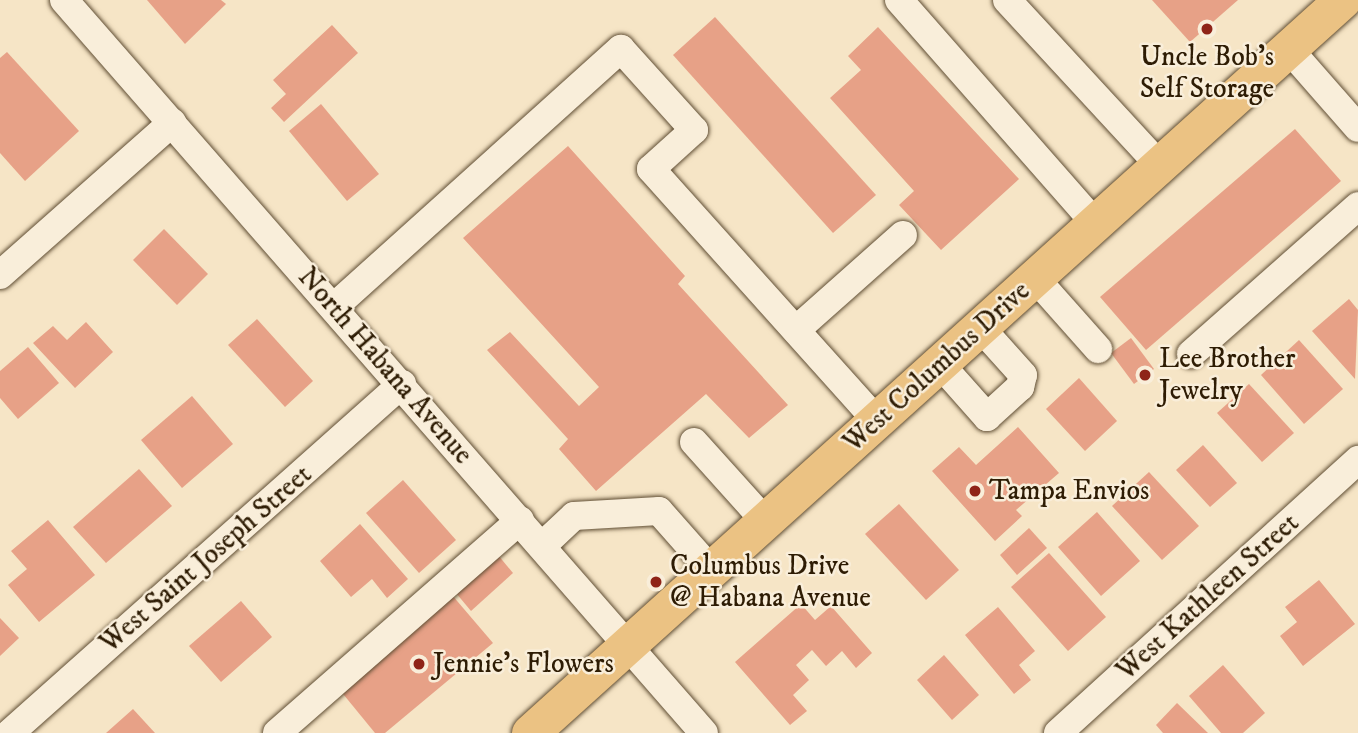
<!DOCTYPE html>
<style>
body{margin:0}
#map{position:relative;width:1358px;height:733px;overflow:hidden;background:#f6e5c6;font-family:"IM FELL DW Pica",serif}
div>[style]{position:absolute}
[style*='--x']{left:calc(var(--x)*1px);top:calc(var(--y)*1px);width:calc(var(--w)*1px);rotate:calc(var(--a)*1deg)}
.building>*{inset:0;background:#e7a187}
.roads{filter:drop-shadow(0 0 2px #604e34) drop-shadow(0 0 2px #604e34)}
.minor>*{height:28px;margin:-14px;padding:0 14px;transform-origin:14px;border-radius:14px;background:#f9eeda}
.major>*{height:37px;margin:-18.5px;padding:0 18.5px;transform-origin:18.5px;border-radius:18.5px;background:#ebc283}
.dots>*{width:19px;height:19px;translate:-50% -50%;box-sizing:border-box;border:4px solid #f9eeda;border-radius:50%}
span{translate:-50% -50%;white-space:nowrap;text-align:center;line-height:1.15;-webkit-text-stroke:5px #f9eeda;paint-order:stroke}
.poi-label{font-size:28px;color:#2e1c04}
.left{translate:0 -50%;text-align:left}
.street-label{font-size:28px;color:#2e1c04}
</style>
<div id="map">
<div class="building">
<div style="clip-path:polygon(147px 0,221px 0,226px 4px,185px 44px)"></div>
<div style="clip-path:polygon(1152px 0,1238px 0,1190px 42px)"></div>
<div style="clip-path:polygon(715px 17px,876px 195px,833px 233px,673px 55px)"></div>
<div style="clip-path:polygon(332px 25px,358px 53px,284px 122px,271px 108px,286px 94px,273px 80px)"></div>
<div style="clip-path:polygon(878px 27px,1019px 179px,941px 250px,899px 205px,914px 191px,830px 98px,861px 70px,848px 56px)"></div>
<div style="clip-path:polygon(7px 52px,79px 131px,25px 181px,0 153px,0 58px)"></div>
<div style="clip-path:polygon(321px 104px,379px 174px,347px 201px,289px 131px)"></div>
<div style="clip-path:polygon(1295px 129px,1341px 181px,1146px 350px,1100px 297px)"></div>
<div style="clip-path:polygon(568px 146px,685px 276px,678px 284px,788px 405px,749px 438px,706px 394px,596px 491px,559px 449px,568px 439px,487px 350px,510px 332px,579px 406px,599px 387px,463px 238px)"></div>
<div style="clip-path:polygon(164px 229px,208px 274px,177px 305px,133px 260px)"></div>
<div style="clip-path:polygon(1349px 299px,1358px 310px,1355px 379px,1312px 331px)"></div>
<div style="clip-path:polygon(257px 319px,313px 381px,285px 407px,228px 345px)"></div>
<div style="clip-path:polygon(86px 322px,113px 352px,75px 388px,33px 343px,53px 326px,67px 340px)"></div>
<div style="clip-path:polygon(1131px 338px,1154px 369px,1134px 384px,1111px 353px)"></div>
<div style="clip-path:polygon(1299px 340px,1343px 389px,1304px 424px,1261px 375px)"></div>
<div style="clip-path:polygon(28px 347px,59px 383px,18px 419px,0 398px,0 371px)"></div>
<div style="clip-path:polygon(1079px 378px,1117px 421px,1085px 451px,1046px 409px)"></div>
<div style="clip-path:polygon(1249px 384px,1294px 433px,1262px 462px,1217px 413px)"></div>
<div style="clip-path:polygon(192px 396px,233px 444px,182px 488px,141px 440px)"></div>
<div style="clip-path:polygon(1018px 427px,1059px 473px,1016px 510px,1022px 516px,995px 541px,932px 471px,959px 447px,976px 465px)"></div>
<div style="clip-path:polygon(1203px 445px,1237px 483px,1210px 507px,1176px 470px)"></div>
<div style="clip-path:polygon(139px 469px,172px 506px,106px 563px,73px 527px)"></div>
<div style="clip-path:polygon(1149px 472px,1199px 526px,1162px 560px,1112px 506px)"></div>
<div style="clip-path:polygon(403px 480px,456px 540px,419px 573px,366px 513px)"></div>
<div style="clip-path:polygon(899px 504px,959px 570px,926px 600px,865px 534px)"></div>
<div style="clip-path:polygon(1097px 512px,1140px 561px,1101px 596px,1058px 547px)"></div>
<div style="clip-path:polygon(48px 520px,95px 575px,39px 622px,8px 585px,27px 569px,11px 551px)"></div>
<div style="clip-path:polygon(360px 524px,408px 579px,387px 598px,372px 579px,351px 597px,320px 561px)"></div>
<div style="clip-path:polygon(1029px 528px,1047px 548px,1017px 575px,1000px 555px)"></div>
<div style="clip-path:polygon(1049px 553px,1106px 617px,1068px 651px,1011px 587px)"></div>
<div style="clip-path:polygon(498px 555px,513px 573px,471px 611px,456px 593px)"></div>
<div style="clip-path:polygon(1319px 580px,1355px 624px,1303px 666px,1280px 636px,1297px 622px,1285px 607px)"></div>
<div style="clip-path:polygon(452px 595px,493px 643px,385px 733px,375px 733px,339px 689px)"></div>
<div style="clip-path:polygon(241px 601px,272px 637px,221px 682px,189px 646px)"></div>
<div style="clip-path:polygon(801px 604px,815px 620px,831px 606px,872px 653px,856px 668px,842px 651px,826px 666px,812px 650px,796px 665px,809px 680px,793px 695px,807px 711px,790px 725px,735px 662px)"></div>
<div style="clip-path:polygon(998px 607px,1035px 651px,1019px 665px,1031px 680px,1014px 694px,965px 635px)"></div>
<div style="clip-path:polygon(0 618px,19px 638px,0 656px)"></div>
<div style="clip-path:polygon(944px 655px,979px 695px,952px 720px,917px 680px)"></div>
<div style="clip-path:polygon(1223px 665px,1265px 713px,1243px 733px,1221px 733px,1189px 696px)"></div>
<div style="clip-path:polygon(1177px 703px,1208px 733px,1163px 733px,1156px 725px)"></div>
<div style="clip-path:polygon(133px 709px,155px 733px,106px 733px)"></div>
</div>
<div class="roads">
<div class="minor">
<div style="--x:64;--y:0;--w:973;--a:48.88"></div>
<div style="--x:899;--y:0;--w:297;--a:48.7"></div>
<div style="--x:1007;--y:0;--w:224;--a:47.3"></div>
<div style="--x:1288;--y:48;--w:106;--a:48.8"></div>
<div style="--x:0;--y:275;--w:230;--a:-41.5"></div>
<div style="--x:1035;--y:278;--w:95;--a:48.4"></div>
<div style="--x:334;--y:307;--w:386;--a:-42"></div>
<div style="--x:621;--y:49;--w:109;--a:48"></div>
<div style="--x:694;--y:130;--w:58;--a:137.8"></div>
<div style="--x:651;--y:169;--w:338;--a:48.1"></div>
<div style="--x:796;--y:330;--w:143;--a:-41.6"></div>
<div style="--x:1191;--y:354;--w:223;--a:-41.5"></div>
<div style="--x:940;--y:364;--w:71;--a:48.4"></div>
<div style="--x:987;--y:417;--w:45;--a:-42.3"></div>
<div style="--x:1020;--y:387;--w:12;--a:-76"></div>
<div style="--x:1023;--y:375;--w:64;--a:-131.9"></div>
<div style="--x:694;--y:442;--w:108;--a:48"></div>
<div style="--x:542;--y:546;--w:44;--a:-43.2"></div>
<div style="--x:574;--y:516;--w:85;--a:-3.4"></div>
<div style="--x:659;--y:511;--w:80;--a:48.5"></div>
<div style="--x:10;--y:733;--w:525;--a:-41.68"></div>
<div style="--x:277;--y:733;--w:323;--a:-41.2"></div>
<div style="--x:1058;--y:733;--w:406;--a:-42.3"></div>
</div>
<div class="major">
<div style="--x:530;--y:733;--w:1094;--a:-42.07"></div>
</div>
</div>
<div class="dots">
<div style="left:1207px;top:29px;background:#8f2418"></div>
<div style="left:1145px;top:375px;background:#8f2418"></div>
<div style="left:975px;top:491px;background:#8f2418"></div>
<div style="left:656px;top:582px;background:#8f2418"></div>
<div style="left:419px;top:664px;background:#8f2418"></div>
</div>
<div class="poi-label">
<span style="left:1207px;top:73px">Uncle Bob's<br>Self Storage</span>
<span class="left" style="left:1159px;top:375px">Lee Brother<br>Jewelry</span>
<span class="left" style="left:989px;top:491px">Tampa Envios</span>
<span class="left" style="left:670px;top:582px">Columbus Drive<br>@ Habana Avenue</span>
<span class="left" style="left:433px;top:664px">Jennie's Flowers</span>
</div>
<div class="street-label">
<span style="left:385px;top:366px;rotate:49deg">North Habana Avenue</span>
<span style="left:937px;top:367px;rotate:-42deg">West Columbus Drive</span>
<span style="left:206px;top:559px;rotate:-41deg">West Saint Joseph Street</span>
<span style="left:1208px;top:597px;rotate:-42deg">West Kathleen Street</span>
</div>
</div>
